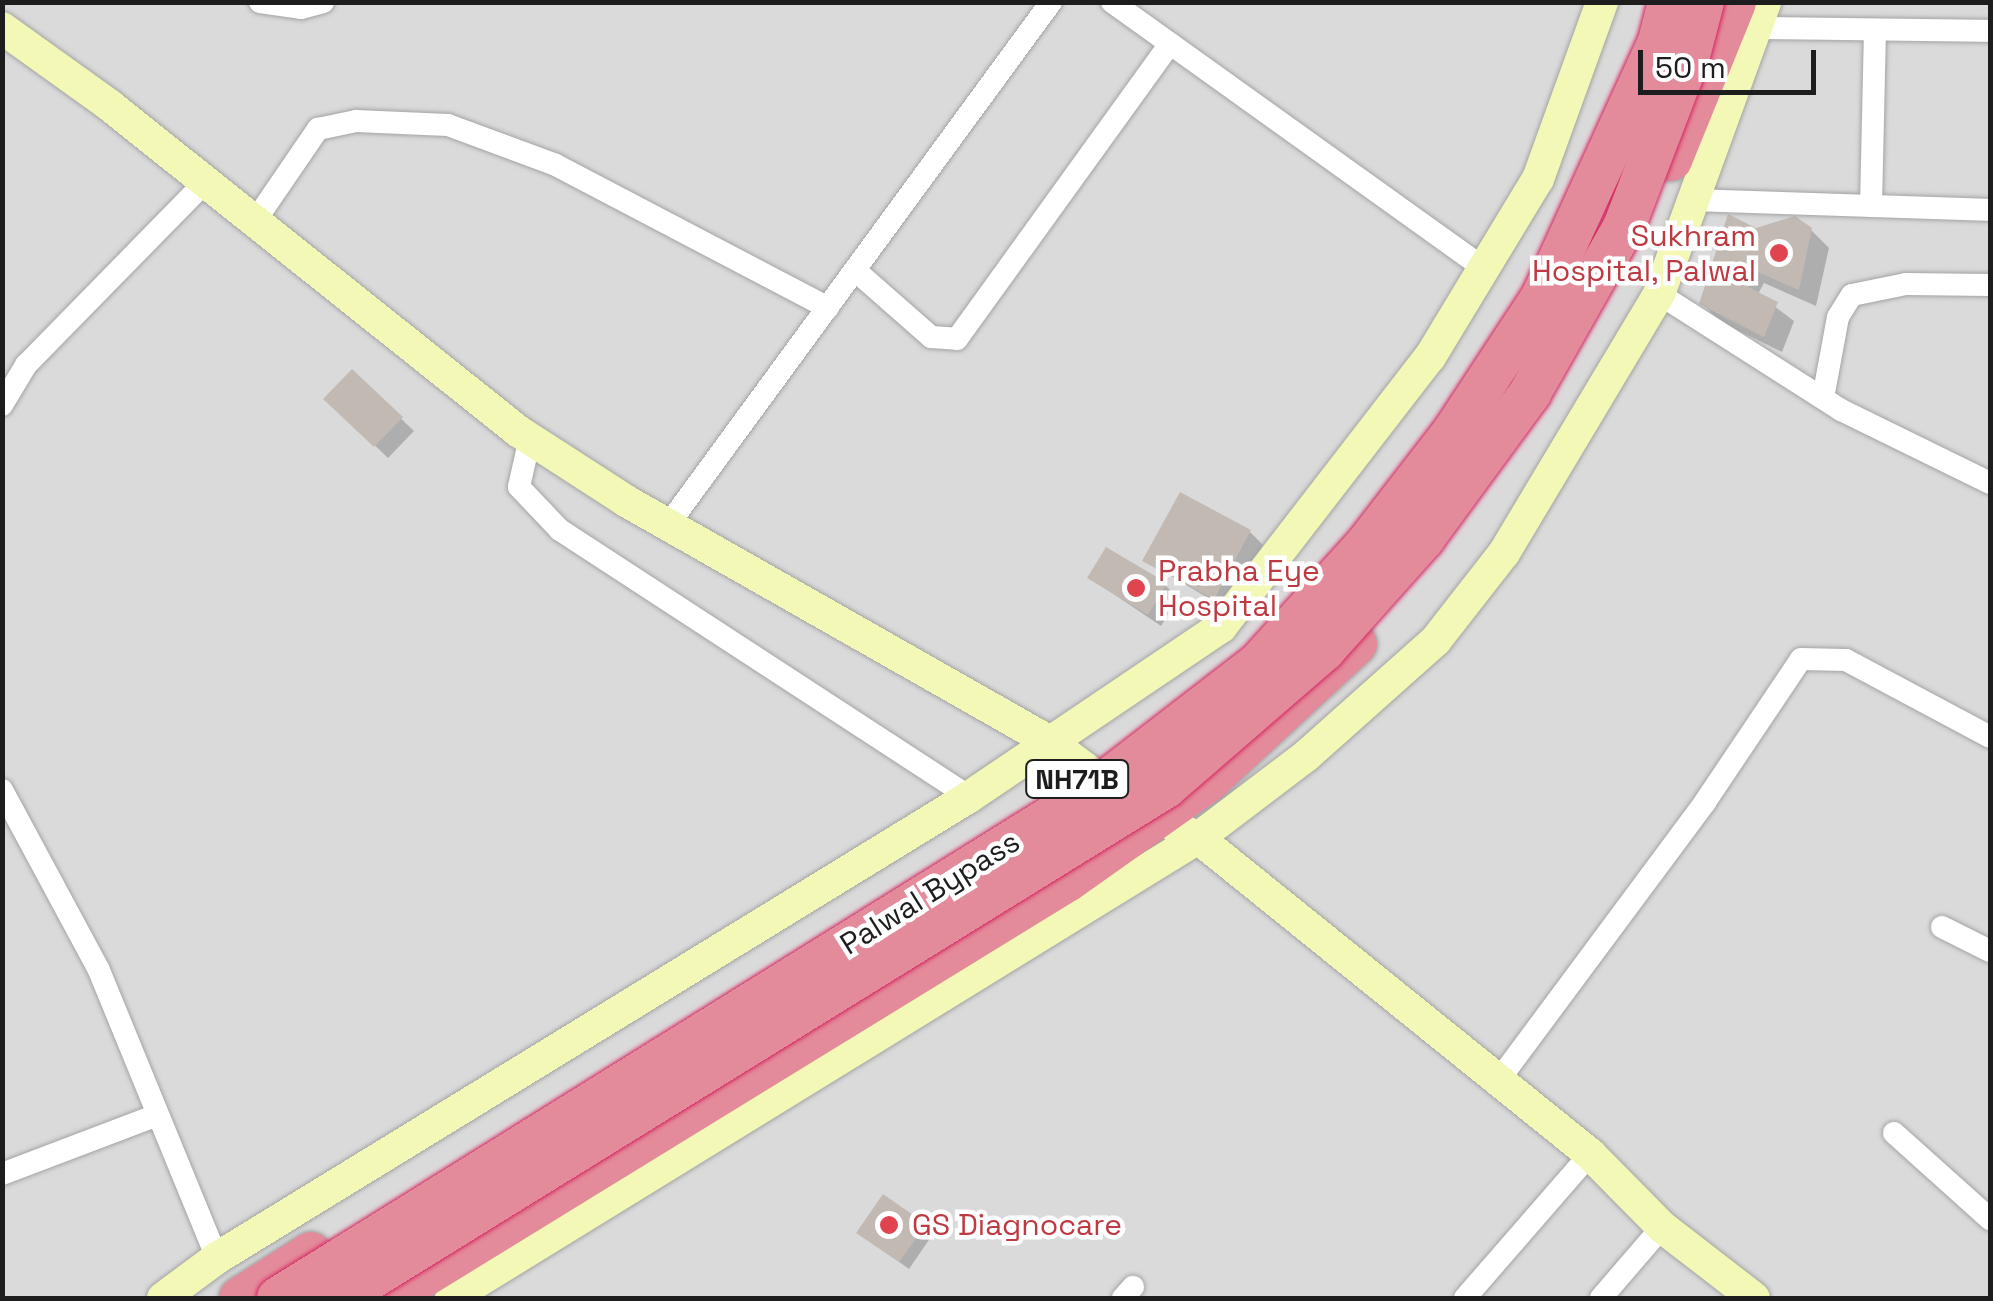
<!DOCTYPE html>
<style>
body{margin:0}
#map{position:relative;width:1993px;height:1301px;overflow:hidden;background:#eeeae3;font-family:"Space Grotesk",sans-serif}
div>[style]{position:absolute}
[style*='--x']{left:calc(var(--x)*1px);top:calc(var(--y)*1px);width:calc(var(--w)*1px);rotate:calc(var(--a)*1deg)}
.residential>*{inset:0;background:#dbdada}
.shadow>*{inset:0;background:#0003}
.building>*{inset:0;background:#c2bab2}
.roads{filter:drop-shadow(0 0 2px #a4a4a4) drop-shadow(0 0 2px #a4a4a4)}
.street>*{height:22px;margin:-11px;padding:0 11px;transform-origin:11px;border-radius:11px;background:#fff}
.secondary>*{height:32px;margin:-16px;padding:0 16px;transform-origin:16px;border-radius:16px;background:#f4f8b6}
.highway>*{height:42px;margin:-21px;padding:0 21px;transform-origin:21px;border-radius:21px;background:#e48b9b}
.bridges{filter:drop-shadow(0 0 2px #d42762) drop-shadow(0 0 2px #d42762)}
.highway-bridge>*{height:42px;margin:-21px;padding:0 21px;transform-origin:21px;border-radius:21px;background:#e48b9b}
.dots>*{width:28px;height:28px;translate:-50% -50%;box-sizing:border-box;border:5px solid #fff;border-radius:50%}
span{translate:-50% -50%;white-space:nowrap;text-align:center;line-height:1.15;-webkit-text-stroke:9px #fff;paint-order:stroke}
.shield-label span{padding:2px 8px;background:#fff;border:2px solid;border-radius:8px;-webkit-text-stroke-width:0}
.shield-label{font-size:28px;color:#1d1d1d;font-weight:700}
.health-label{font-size:30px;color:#be3a42}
.right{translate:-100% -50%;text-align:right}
.left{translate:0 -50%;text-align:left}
.street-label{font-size:30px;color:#1d1d1d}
.frame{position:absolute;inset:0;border:5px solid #1d1d1d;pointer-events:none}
.scale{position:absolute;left:1638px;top:50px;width:178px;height:45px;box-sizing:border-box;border:5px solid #1d1d1d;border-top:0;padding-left:12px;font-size:30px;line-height:35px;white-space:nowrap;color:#1d1d1d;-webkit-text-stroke:8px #fff;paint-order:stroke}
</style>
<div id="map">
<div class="residential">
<div style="clip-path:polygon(3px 3px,1990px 3px,1990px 1298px,3px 1298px)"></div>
</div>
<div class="shadow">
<div style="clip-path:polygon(1811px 230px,1829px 248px,1816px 306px,1764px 283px,1758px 294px,1794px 321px,1782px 352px,1719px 321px,1702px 303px,1756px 231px)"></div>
<div style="clip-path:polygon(352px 372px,414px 431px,388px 458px,327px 399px)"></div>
<div style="clip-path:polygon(1250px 532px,1263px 545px,1228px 610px,1146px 561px)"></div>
<div style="clip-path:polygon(1090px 578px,1165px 585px,1178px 598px,1161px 626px)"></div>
<div style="clip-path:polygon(925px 1225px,933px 1234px,909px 1269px,859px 1233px)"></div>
</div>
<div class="building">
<div style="clip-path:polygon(1728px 214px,1756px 228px,1795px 216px,1812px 228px,1799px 290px,1746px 267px,1738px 282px,1778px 302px,1764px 337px,1699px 304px)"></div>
<div style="clip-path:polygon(352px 369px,403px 417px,374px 447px,323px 399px)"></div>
<div style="clip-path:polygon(1180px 492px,1251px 530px,1214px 599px,1142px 561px)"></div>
<div style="clip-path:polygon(1106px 547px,1167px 583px,1148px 615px,1087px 578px)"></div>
<div style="clip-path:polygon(883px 1194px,926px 1224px,899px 1262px,856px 1233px)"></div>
</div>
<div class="roads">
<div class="street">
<div style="--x:260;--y:2;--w:41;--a:8.3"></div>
<div style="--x:301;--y:8;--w:23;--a:-15"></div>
<div style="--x:1112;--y:2;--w:457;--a:35.6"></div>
<div style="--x:1756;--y:28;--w:234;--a:0.7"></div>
<div style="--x:1695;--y:200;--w:295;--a:1.9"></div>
<div style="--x:1871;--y:206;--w:176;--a:-88.7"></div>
<div style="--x:255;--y:221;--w:112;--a:-55.6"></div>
<div style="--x:318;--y:129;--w:39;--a:-12"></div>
<div style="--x:356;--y:121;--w:92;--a:2.5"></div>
<div style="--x:448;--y:125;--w:115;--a:20.3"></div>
<div style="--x:556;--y:165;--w:307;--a:27.7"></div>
<div style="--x:856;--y:271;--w:100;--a:41.3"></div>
<div style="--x:931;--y:337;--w:26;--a:4"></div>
<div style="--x:957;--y:339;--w:364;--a:-54.2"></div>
<div style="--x:1659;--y:294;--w:216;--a:32.5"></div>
<div style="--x:1841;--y:410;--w:166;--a:26.1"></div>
<div style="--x:1823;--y:398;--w:82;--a:-79.5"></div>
<div style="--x:1838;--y:317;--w:26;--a:-58"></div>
<div style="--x:1852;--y:295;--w:55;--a:-11.5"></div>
<div style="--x:1906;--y:284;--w:84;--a:0.7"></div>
<div style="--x:2;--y:405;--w:47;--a:-59"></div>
<div style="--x:26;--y:365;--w:256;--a:-45.6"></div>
<div style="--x:530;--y:438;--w:50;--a:102.7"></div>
<div style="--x:519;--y:487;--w:59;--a:46.4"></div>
<div style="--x:560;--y:530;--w:488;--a:33.1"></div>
<div style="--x:668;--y:525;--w:648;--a:-53.78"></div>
<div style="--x:2;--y:790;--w:202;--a:61.7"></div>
<div style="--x:98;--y:968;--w:313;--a:67.7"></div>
<div style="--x:1942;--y:927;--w:54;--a:26.6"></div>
<div style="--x:1498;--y:1081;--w:347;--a:-53.4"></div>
<div style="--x:1705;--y:802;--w:172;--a:-56.1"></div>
<div style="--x:1801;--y:659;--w:45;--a:1.3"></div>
<div style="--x:1846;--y:660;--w:163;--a:28.1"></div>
<div style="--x:1894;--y:1133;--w:129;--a:41.9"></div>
<div style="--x:2;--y:1174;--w:166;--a:-20.8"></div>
<div style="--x:1123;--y:1298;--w:15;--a:-48"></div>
<div style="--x:1465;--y:1298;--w:191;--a:-49"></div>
<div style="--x:1601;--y:1298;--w:94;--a:-49.3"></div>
</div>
<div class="secondary">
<div style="--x:2;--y:28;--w:132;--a:35.7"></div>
<div style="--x:109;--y:105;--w:523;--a:38.56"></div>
<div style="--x:518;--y:431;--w:129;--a:32.9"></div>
<div style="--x:626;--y:501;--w:488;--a:29.6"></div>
<div style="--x:1050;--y:742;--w:107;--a:36.7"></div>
<div style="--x:1136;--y:806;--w:70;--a:27.3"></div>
<div style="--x:1198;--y:838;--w:504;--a:38.87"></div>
<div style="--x:1590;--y:1154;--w:103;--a:45.4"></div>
<div style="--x:1662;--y:1227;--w:116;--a:37.7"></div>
<div style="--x:163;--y:1298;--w:67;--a:-36.5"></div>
<div style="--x:217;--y:1258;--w:882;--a:-31.51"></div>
<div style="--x:969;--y:797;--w:304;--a:-34"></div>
<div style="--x:1221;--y:627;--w:341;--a:-52.3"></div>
<div style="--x:1430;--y:357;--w:208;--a:-58.8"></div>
<div style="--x:1538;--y:179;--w:188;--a:-70.1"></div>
<div style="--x:451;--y:1298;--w:877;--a:-31.62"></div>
<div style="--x:1198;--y:838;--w:136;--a:-37.2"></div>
<div style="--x:1306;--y:756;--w:174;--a:-41.7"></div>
<div style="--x:1436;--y:640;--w:110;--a:-52"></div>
<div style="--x:1504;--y:553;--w:302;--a:-59.1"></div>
<div style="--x:1659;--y:294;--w:311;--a:-70"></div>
</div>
<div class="highway">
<div style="--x:1671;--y:160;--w:170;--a:-67.9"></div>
<div style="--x:240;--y:1298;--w:84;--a:-32.4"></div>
<div style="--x:388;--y:1298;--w:797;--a:-31.56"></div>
<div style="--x:1067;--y:881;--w:171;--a:-35.3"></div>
<div style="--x:1207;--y:782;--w:203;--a:-42.8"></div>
</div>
</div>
<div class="bridges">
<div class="highway-bridge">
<div style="--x:278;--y:1298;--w:963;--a:-31.89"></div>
<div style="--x:1096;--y:789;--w:205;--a:-37.7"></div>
<div style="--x:1258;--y:664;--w:161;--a:-47.8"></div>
<div style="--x:1366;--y:545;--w:144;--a:-52.3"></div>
<div style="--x:1454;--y:431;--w:160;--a:-56.7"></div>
<div style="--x:1542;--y:297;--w:281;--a:-65.4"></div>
<div style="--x:1659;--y:41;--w:40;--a:-75.6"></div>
<div style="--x:339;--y:1298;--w:972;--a:-31.71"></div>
<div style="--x:1166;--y:787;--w:209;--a:-40.9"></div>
<div style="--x:1324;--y:650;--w:150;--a:-48.2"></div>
<div style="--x:1424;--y:538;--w:180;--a:-53.8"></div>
<div style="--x:1530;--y:393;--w:191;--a:-60.5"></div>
<div style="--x:1624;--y:227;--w:176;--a:-69"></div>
<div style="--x:1687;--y:63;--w:63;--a:-75.3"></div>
</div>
</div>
<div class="dots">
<div style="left:1779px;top:253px;background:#e0444e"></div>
<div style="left:1136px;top:588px;background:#e0444e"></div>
<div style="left:889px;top:1225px;background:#e0444e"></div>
</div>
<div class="shield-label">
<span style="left:1077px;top:779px">NH71B</span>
</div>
<div class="health-label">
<span class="right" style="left:1756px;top:253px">Sukhram<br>Hospital, Palwal</span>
<span class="left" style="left:1158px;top:588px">Prabha Eye<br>Hospital</span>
<span class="left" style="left:912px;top:1225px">GS Diagnocare</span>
</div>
<div class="street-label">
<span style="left:930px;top:893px;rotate:-32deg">Palwal Bypass</span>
</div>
<div class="frame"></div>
<div class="scale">50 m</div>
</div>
